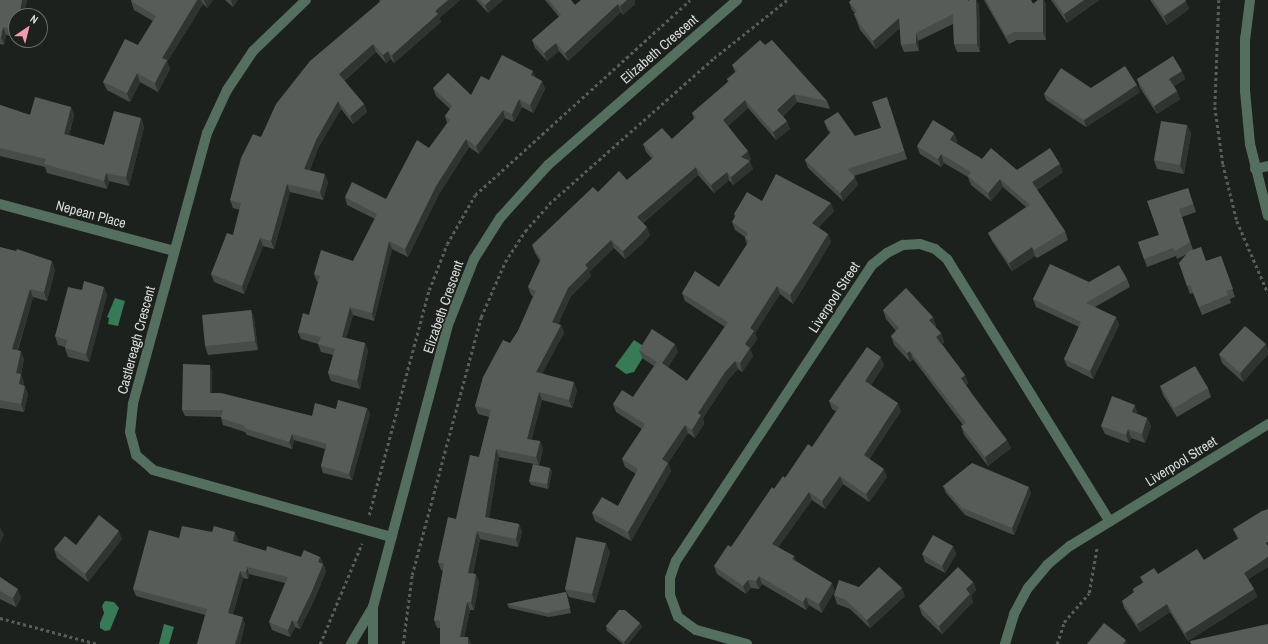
<!DOCTYPE html>
<style>
body{margin:0}
#map{position:relative;width:1268px;height:644px;overflow:hidden;background:#1d211e;font-family:"Archivo Narrow",sans-serif}
div>[style]{position:absolute}
[style*='--x']{left:calc(var(--x)*1px);top:calc(var(--y)*1px);width:calc(var(--w)*1px);rotate:calc(var(--a)*1deg)}
.water>*{inset:0;background:#387a56}
.path>*{height:2.5px;margin-top:-1.25px;transform-origin:0;background:repeating-linear-gradient(90deg,#595d5a 0 3px,transparent 0 6px)}
.minor>*{height:10px;margin:-5px;padding:0 5px;transform-origin:5px;border-radius:5px;background:#556f5e}
.wall>*{inset:0;background:#474c49}
.shaded-wall>*{inset:0;background:#303431}
.building>*{inset:0;background:#575c59}
span{translate:-50% -50%;white-space:nowrap;text-align:center;line-height:1.15;-webkit-text-stroke:3.5px #1d211e;paint-order:stroke}
.street-label{font-size:14px;color:#dadddb}
.north{position:absolute;left:8px;top:8px;width:40px;height:40px;box-sizing:border-box;background:#1d211e;border:1px solid #696c6a;border-radius:50%;rotate:35deg;font-size:11px;font-weight:700;line-height:16px;text-align:center;color:#dadddb}
.north::after{content:'';display:block;margin:auto;width:14px;height:18px;background:#f39aac;clip-path:polygon(50% 0,100% 100%,50% 72%,0 100%)}
</style>
<div id="map">
<div class="water">
<div style="clip-path:polygon(115px 298px,125px 301px,118px 326px,108px 324px,109px 318px,107px 317px)"></div>
<div style="clip-path:polygon(634px 340px,648px 349px,634px 372px,626px 374px,615px 366px)"></div>
<div style="clip-path:polygon(105px 601px,114px 602px,119px 608px,110px 630px,105px 631px,100px 628px,100px 623px,104px 613px,102px 606px)"></div>
<div style="clip-path:polygon(164px 624px,174px 627px,169px 644px,159px 644px)"></div>
</div>
<div class="path">
<div style="--x:1219;--y:0;--w:107;--a:92.1"></div>
<div style="--x:1215;--y:107;--w:58;--a:82"></div>
<div style="--x:1223;--y:164;--w:59;--a:76.2"></div>
<div style="--x:1237;--y:221;--w:78;--a:66.7"></div>
<div style="--x:369;--y:515;--w:233;--a:-75.1"></div>
<div style="--x:429;--y:290;--w:49;--a:-68.6"></div>
<div style="--x:447;--y:244;--w:56;--a:-60.3"></div>
<div style="--x:475;--y:195;--w:290;--a:-42.2"></div>
<div style="--x:0;--y:618;--w:101;--a:14.9"></div>
<div style="--x:320;--y:644;--w:109;--a:-67.4"></div>
<div style="--x:403;--y:644;--w:70;--a:-82.6"></div>
<div style="--x:412;--y:575;--w:132;--a:-75.1"></div>
<div style="--x:446;--y:447;--w:135;--a:-74.9"></div>
<div style="--x:481;--y:317;--w:60;--a:-66.4"></div>
<div style="--x:505;--y:262;--w:37;--a:-57"></div>
<div style="--x:525;--y:231;--w:36;--a:-48"></div>
<div style="--x:549;--y:204;--w:220;--a:-41.5"></div>
<div style="--x:714;--y:58;--w:93;--a:-38.5"></div>
<div style="--x:1057;--y:644;--w:23;--a:-72"></div>
<div style="--x:1064;--y:622;--w:38;--a:-49"></div>
<div style="--x:1089;--y:593;--w:47;--a:-80.1"></div>
</div>
<div class="minor">
<div style="--x:306;--y:0;--w:74;--a:136.1"></div>
<div style="--x:253;--y:51;--w:47;--a:123.7"></div>
<div style="--x:227;--y:90;--w:47;--a:114.9"></div>
<div style="--x:207;--y:133;--w:281;--a:105.3"></div>
<div style="--x:133;--y:404;--w:28;--a:96"></div>
<div style="--x:130;--y:432;--w:24;--a:75"></div>
<div style="--x:136;--y:455;--w:23;--a:41"></div>
<div style="--x:153;--y:470;--w:248;--a:15.7"></div>
<div style="--x:1250;--y:0;--w:38;--a:97"></div>
<div style="--x:1245;--y:38;--w:53;--a:90"></div>
<div style="--x:1245;--y:91;--w:53;--a:84.6"></div>
<div style="--x:1250;--y:144;--w:74;--a:76"></div>
<div style="--x:1255;--y:169;--w:13;--a:-13"></div>
<div style="--x:0;--y:204;--w:180;--a:15.1"></div>
<div style="--x:351;--y:644;--w:43;--a:-59.3"></div>
<div style="--x:373;--y:644;--w:37;--a:-90"></div>
<div style="--x:373;--y:607;--w:292;--a:-75.1"></div>
<div style="--x:448;--y:325;--w:71;--a:-68.5"></div>
<div style="--x:474;--y:259;--w:49;--a:-57.6"></div>
<div style="--x:500;--y:218;--w:72;--a:-47.8"></div>
<div style="--x:548;--y:165;--w:251;--a:-41.1"></div>
<div style="--x:747;--y:644;--w:53;--a:-164.6"></div>
<div style="--x:696;--y:630;--w:22;--a:-144"></div>
<div style="--x:678;--y:617;--w:23;--a:-110"></div>
<div style="--x:670;--y:595;--w:17;--a:-90"></div>
<div style="--x:670;--y:578;--w:18;--a:-71"></div>
<div style="--x:676;--y:561;--w:355;--a:-56.5"></div>
<div style="--x:872;--y:265;--w:19;--a:-39"></div>
<div style="--x:887;--y:253;--w:18;--a:-27"></div>
<div style="--x:903;--y:245;--w:17;--a:-3"></div>
<div style="--x:920;--y:244;--w:16;--a:18"></div>
<div style="--x:935;--y:249;--w:16;--a:40"></div>
<div style="--x:947;--y:259;--w:309;--a:58.2"></div>
<div style="--x:1005;--y:644;--w:31;--a:-73"></div>
<div style="--x:1014;--y:614;--w:30;--a:-62"></div>
<div style="--x:1028;--y:588;--w:30;--a:-50"></div>
<div style="--x:1047;--y:565;--w:30;--a:-40"></div>
<div style="--x:1070;--y:546;--w:233;--a:-31.6"></div>
</div>
<div class="wall">
<div style="clip-path:polygon(0 0,27px 0,23px 16px,16px 16px,16px 37px,6px 35px,4px 45px,0 44px)"></div>
<div style="clip-path:polygon(132px 0,213px 0,207px 8px,203px 4px,167px 62px,170px 69px,158px 92px,140px 82px,130px 102px,107px 90px,103px 82px,138px 45px,153px 21px,134px 10px,131px 1px)"></div>
<div style="clip-path:polygon(225px 0,238px 0,233px 7px)"></div>
<div style="clip-path:polygon(379px 0,460px 0,439px 18px,441px 22px,394px 63px,391px 59px,386px 63px,376px 52px,344px 81px,364px 104px,367px 112px,353px 124px,341px 109px,318px 148px,310px 170px,328px 182px,323px 200px,290px 192px,274px 249px,263px 246px,244px 294px,214px 282px,211px 274px,233px 235px,240px 210px,233px 208px,230px 200px,261px 137px,380px 2px)"></div>
<div style="clip-path:polygon(476px 0,503px 0,488px 13px)"></div>
<div style="clip-path:polygon(545px 0,571px 0,575px 5px,581px 0,635px 0,634px 1px,635px 4px,623px 15px,621px 12px,568px 61px,559px 51px,547px 61px,535px 48px,532px 40px,559px 17px)"></div>
<div style="clip-path:polygon(984px 0,1031px 0,1033px 4px,1038px 0,1044px 0,1046px 5px,1046px 40px,1017px 40px,1009px 44px)"></div>
<div style="clip-path:polygon(1051px 0,1099px 0,1067px 23px)"></div>
<div style="clip-path:polygon(1150px 0,1185px 0,1189px 9px,1167px 25px)"></div>
<div style="clip-path:polygon(849px 2px,979px 4px,980px 52px,957px 52px,954px 44px,953px 24px,918px 41px,919px 51px,904px 52px,901px 45px,900px 28px,876px 49px,860px 30px,854px 14px,855px 13px,852px 10px)"></div>
<div style="clip-path:polygon(765px 45px,827px 101px,830px 109px,797px 102px,783px 116px,790px 129px,776px 140px,748px 108px,728px 126px,751px 159px,749px 161px,753px 169px,733px 185px,729px 180px,714px 193px,698px 175px,643px 223px,650px 235px,643px 243px,625px 259px,614px 248px,589px 272px,591px 276px,571px 296px,558px 324px,561px 325px,564px 333px,542px 373px,577px 390px,572px 408px,542px 400px,531px 440px,540px 441px,543px 449px,539px 465px,499px 457px,489px 518px,519px 524px,522px 532px,518px 547px,480px 539px,473px 573px,479px 582px,474px 610px,470px 610px,464px 637px,468px 637px,471px 644px,440px 644px,440px 628px,437px 628px,434px 620px,443px 571px,441px 570px,438px 562px,456px 519px,479px 457px,489px 417px,478px 414px,475px 406px,510px 343px,518px 331px,533px 296px,531px 295px,528px 287px,540px 261px,535px 253px,532px 245px,598px 192px,627px 180px,652px 159px,646px 152px,643px 144px,672px 139px,694px 119px,692px 113px,728px 82px,727px 79px,735px 72px,732px 65px)"></div>
<div style="clip-path:polygon(1182px 71px,1185px 79px,1174px 86px,1180px 99px,1157px 114px,1140px 88px,1137px 79px)"></div>
<div style="clip-path:polygon(536px 78px,542px 81px,545px 89px,533px 113px,522px 107px,514px 122px,505px 118px,479px 154px,469px 147px,439px 194px,408px 257px,392px 249px,374px 321px,353px 315px,346px 338px,365px 343px,368px 351px,360px 389px,331px 381px,328px 373px,333px 355px,321px 352px,318px 344px,301px 339px,298px 332px,309px 315px,318px 282px,317px 282px,314px 274px,353px 261px,375px 219px,347px 205px,345px 197px,386px 199px,429px 148px,447px 123px,445px 116px,450px 109px,436px 96px,433px 88px,471px 95px,489px 80px)"></div>
<div style="clip-path:polygon(1091px 88px,1140px 92px,1086px 127px,1046px 100px,1044px 94px)"></div>
<div style="clip-path:polygon(0 105px,30px 115px,71px 107px,74px 115px,69px 135px,104px 145px,141px 118px,144px 127px,129px 186px,109px 181px,107px 189px,47px 173px,45px 167px,0 156px)"></div>
<div style="clip-path:polygon(890px 106px,907px 159px,854px 176px,858px 185px,843px 201px,808px 168px,805px 160px,830px 133px,827px 129px,824px 121px,855px 136px,881px 128px)"></div>
<div style="clip-path:polygon(1187px 125px,1191px 134px,1184px 174px,1157px 169px,1154px 160px)"></div>
<div style="clip-path:polygon(954px 133px,957px 141px,956px 143px,982px 159px,1017px 170px,1063px 172px,1037px 190px,1065px 231px,1068px 240px,1037px 258px,1035px 256px,1012px 271px,992px 241px,988px 233px,1026px 207px,1003px 187px,991px 201px,971px 185px,968px 177px,944px 163px,941px 167px,920px 154px,917px 146px)"></div>
<div style="clip-path:polygon(1188px 188px,1196px 212px,1182px 217px,1193px 250px,1206px 261px,1221px 256px,1235px 297px,1230px 299px,1231px 303px,1202px 315px,1193px 293px,1190px 294px,1179px 263px,1187px 254px,1177px 259px,1176px 256px,1147px 267px,1138px 242px,1159px 235px)"></div>
<div style="clip-path:polygon(762px 201px,834px 211px,818px 228px,828px 234px,831px 242px,803px 288px,793px 304px,780px 294px,755px 333px,757px 339px,750px 349px,753px 356px,742px 372px,738px 369px,728px 380px,703px 418px,704px 424px,695px 438px,688px 433px,668px 463px,671px 471px,631px 541px,595px 521px,592px 513px,618px 506px,636px 474px,625px 467px,622px 459px,642px 429px,616px 412px,613px 404px,633px 397px,654px 366px,642px 358px,639px 350px,678px 352px,668px 367px,687px 381px,725px 327px,685px 301px,682px 293px,719px 287px,747px 245px,745px 238px,745px 237px,735px 230px,732px 222px,735px 217px,734px 214px)"></div>
<div style="clip-path:polygon(0 247px,55px 270px,47px 301px,33px 297px,18px 350px,24px 359px,21px 375px,24px 383px,23px 385px,28px 394px,24px 412px,0 408px)"></div>
<div style="clip-path:polygon(1127px 279px,1130px 287px,1095px 307px,1116px 317px,1119px 325px,1093px 379px,1067px 366px,1064px 359px,1079px 327px,1036px 307px,1033px 299px,1089px 282px)"></div>
<div style="clip-path:polygon(104px 287px,107px 295px,89px 362px,68px 357px,65px 348px,65px 347px,58px 345px,55px 336px)"></div>
<div style="clip-path:polygon(251px 310px,254px 318px,258px 350px,208px 355px,205px 346px)"></div>
<div style="clip-path:polygon(883px 310px,933px 317px,936px 326px,935px 327px,941px 333px,944px 342px,942px 344px,965px 375px,968px 383px,966px 385px,972px 394px,1011px 448px,988px 466px,964px 435px,961px 426px,963px 425px,913px 359px,910px 362px,894px 345px,891px 336px,896px 331px,886px 319px)"></div>
<div style="clip-path:polygon(1268px 350px,1268px 354px,1243px 382px,1222px 363px,1219px 354px)"></div>
<div style="clip-path:polygon(884px 365px,871px 385px,901px 411px,869px 459px,887px 477px,869px 502px,843px 484px,825px 509px,812px 500px,778px 547px,794px 556px,796px 561px,832px 583px,822px 613px,809px 605px,806px 610px,762px 584px,759px 589px,751px 588px,746px 594px,717px 574px,714px 566px,731px 547px,774px 489px,785px 478px,812px 447px,837px 412px,832px 409px,829px 401px)"></div>
<div style="clip-path:polygon(212px 371px,212px 393px,312px 416px,336px 409px,367px 408px,370px 414px,352px 480px,323px 473px,321px 466px,325px 449px,294px 440px,292px 449px,247px 435px,245px 432px,223px 425px,221px 418px,221px 417px,185px 416px,182px 410px)"></div>
<div style="clip-path:polygon(1160px 386px,1208px 388px,1211px 397px,1177px 417px,1163px 395px)"></div>
<div style="clip-path:polygon(1138px 414px,1147px 418px,1151px 426px,1145px 443px,1131px 438px,1129px 443px,1105px 434px,1101px 426px)"></div>
<div style="clip-path:polygon(550px 468px,552px 472px,548px 489px,531px 485px,529px 481px)"></div>
<div style="clip-path:polygon(943px 486px,1031px 493px,1014px 535px,965px 515px,946px 493px)"></div>
<div style="clip-path:polygon(1233px 529px,1268px 567px,1248px 579px,1254px 589px,1257px 597px,1188px 641px,1170px 612px,1140px 632px,1124px 608px,1122px 601px,1134px 593px,1133px 589px,1143px 583px,1140px 577px,1158px 574px,1204px 560px,1238px 539px)"></div>
<div style="clip-path:polygon(179px 538px,238px 539px,237px 542px,266px 551px,301px 557px,320px 557px,326px 571px,315px 598px,300px 629px,295px 627px,290px 637px,272px 630px,269px 622px,285px 583px,249px 574px,248px 579px,243px 578px,233px 614px,245px 624px,240px 644px,197px 644px,205px 615px,136px 596px,133px 589px)"></div>
<div style="clip-path:polygon(122px 539px,88px 582px,57px 558px,54px 549px,76px 545px)"></div>
<div style="clip-path:polygon(953px 546px,956px 554px,945px 573px,925px 562px,922px 554px)"></div>
<div style="clip-path:polygon(610px 552px,595px 603px,569px 597px,565px 589px)"></div>
<div style="clip-path:polygon(0 577px,21px 598px,16px 607px,0 599px)"></div>
<div style="clip-path:polygon(973px 582px,976px 590px,971px 596px,973px 602px,942px 634px,922px 615px,919px 606px)"></div>
<div style="clip-path:polygon(566px 592px,571px 613px,549px 617px,509px 608px,507px 604px)"></div>
<div style="clip-path:polygon(834px 595px,905px 596px,870px 628px,850px 609px,837px 604px)"></div>
<div style="clip-path:polygon(640px 623px,642px 627px,628px 644px,623px 644px,607px 631px,606px 626px)"></div>
</div>
<div class="shaded-wall">
<div style="clip-path:polygon(22px 0,27px 0,23px 16px,19px 16px)"></div>
<div style="clip-path:polygon(197px 0,201px 0,203px 4px,167px 62px,170px 69px,158px 92px,155px 83px,162px 58px)"></div>
<div style="clip-path:polygon(204px 0,213px 0,207px 8px)"></div>
<div style="clip-path:polygon(231px 0,238px 0,233px 7px)"></div>
<div style="clip-path:polygon(448px 0,460px 0,439px 18px,441px 22px,394px 63px,392px 55px,435px 11px)"></div>
<div style="clip-path:polygon(491px 0,503px 0,488px 13px,485px 5px)"></div>
<div style="clip-path:polygon(627px 0,635px 0,634px 1px,635px 4px,623px 15px,620px 6px)"></div>
<div style="clip-path:polygon(976px 0,977px 0,979px 4px,980px 52px,977px 44px)"></div>
<div style="clip-path:polygon(1043px 0,1044px 0,1046px 5px,1046px 40px,1043px 32px)"></div>
<div style="clip-path:polygon(1084px 0,1099px 0,1067px 23px,1064px 14px)"></div>
<div style="clip-path:polygon(1186px 1px,1189px 9px,1167px 25px,1164px 16px)"></div>
<div style="clip-path:polygon(618px 4px,621px 12px,568px 61px,565px 53px)"></div>
<div style="clip-path:polygon(899px 18px,902px 26px,876px 49px,873px 41px)"></div>
<div style="clip-path:polygon(3px 27px,6px 35px,4px 45px,1px 37px)"></div>
<div style="clip-path:polygon(916px 33px,918px 41px,919px 51px,916px 43px)"></div>
<div style="clip-path:polygon(556px 43px,559px 51px,547px 61px,544px 53px)"></div>
<div style="clip-path:polygon(373px 44px,376px 52px,342px 82px,339px 74px)"></div>
<div style="clip-path:polygon(388px 51px,391px 59px,386px 63px,383px 55px)"></div>
<div style="clip-path:polygon(533px 71px,536px 78px,531px 75px)"></div>
<div style="clip-path:polygon(1182px 71px,1185px 79px,1172px 87px,1169px 79px)"></div>
<div style="clip-path:polygon(137px 73px,140px 82px,130px 102px,127px 93px)"></div>
<div style="clip-path:polygon(542px 81px,545px 89px,533px 113px,530px 105px)"></div>
<div style="clip-path:polygon(1137px 85px,1140px 92px,1086px 127px,1084px 120px)"></div>
<div style="clip-path:polygon(1177px 91px,1180px 99px,1157px 114px,1154px 106px)"></div>
<div style="clip-path:polygon(794px 94px,797px 102px,780px 118px,777px 110px)"></div>
<div style="clip-path:polygon(519px 99px,522px 107px,514px 122px,512px 114px)"></div>
<div style="clip-path:polygon(745px 100px,748px 108px,726px 128px,723px 120px)"></div>
<div style="clip-path:polygon(338px 101px,341px 109px,318px 148px,307px 177px,304px 169px,316px 140px)"></div>
<div style="clip-path:polygon(364px 104px,367px 112px,353px 124px,350px 116px)"></div>
<div style="clip-path:polygon(71px 107px,74px 115px,67px 143px,64px 134px)"></div>
<div style="clip-path:polygon(503px 110px,505px 118px,479px 154px,476px 146px)"></div>
<div style="clip-path:polygon(141px 118px,144px 127px,129px 186px,126px 177px)"></div>
<div style="clip-path:polygon(787px 121px,790px 129px,776px 140px,773px 132px)"></div>
<div style="clip-path:polygon(1187px 125px,1191px 134px,1184px 174px,1180px 165px)"></div>
<div style="clip-path:polygon(954px 133px,957px 141px,953px 148px,950px 140px)"></div>
<div style="clip-path:polygon(466px 139px,469px 147px,439px 194px,408px 257px,405px 249px,436px 186px)"></div>
<div style="clip-path:polygon(748px 151px,751px 159px,744px 165px,741px 157px)"></div>
<div style="clip-path:polygon(941px 154px,944px 163px,941px 167px,938px 159px)"></div>
<div style="clip-path:polygon(750px 161px,753px 169px,733px 185px,731px 177px)"></div>
<div style="clip-path:polygon(1060px 164px,1063px 172px,1035px 191px,1032px 182px)"></div>
<div style="clip-path:polygon(696px 167px,698px 175px,640px 225px,637px 217px)"></div>
<div style="clip-path:polygon(727px 172px,729px 180px,714px 193px,711px 185px)"></div>
<div style="clip-path:polygon(106px 173px,109px 181px,107px 189px,104px 181px)"></div>
<div style="clip-path:polygon(325px 174px,328px 182px,323px 200px,320px 192px)"></div>
<div style="clip-path:polygon(855px 177px,858px 185px,843px 201px,840px 193px)"></div>
<div style="clip-path:polygon(1000px 179px,1003px 187px,991px 201px,988px 193px)"></div>
<div style="clip-path:polygon(287px 184px,290px 192px,274px 249px,271px 241px)"></div>
<div style="clip-path:polygon(831px 203px,834px 211px,815px 231px,812px 223px)"></div>
<div style="clip-path:polygon(647px 227px,650px 235px,643px 243px,625px 259px,623px 251px)"></div>
<div style="clip-path:polygon(828px 234px,831px 242px,803px 288px,793px 304px,790px 295px)"></div>
<div style="clip-path:polygon(260px 238px,263px 246px,244px 294px,242px 286px)"></div>
<div style="clip-path:polygon(611px 240px,614px 248px,589px 272px,591px 276px,571px 296px,555px 330px,552px 322px,568px 288px,585px 265px)"></div>
<div style="clip-path:polygon(389px 241px,392px 249px,374px 321px,372px 313px)"></div>
<div style="clip-path:polygon(1032px 247px,1035px 256px,1012px 271px,1009px 263px)"></div>
<div style="clip-path:polygon(52px 261px,55px 270px,47px 301px,44px 292px)"></div>
<div style="clip-path:polygon(777px 286px,780px 294px,755px 333px,757px 339px,750px 349px,753px 356px,742px 372px,740px 363px,750px 328px)"></div>
<div style="clip-path:polygon(104px 287px,107px 295px,89px 362px,86px 354px)"></div>
<div style="clip-path:polygon(30px 289px,33px 297px,15px 358px,12px 349px)"></div>
<div style="clip-path:polygon(350px 307px,353px 315px,344px 345px,342px 337px)"></div>
<div style="clip-path:polygon(251px 310px,254px 318px,258px 350px,255px 341px)"></div>
<div style="clip-path:polygon(933px 317px,936px 326px,932px 329px,929px 320px)"></div>
<div style="clip-path:polygon(1116px 317px,1119px 325px,1093px 379px,1090px 371px)"></div>
<div style="clip-path:polygon(561px 325px,564px 333px,539px 380px,536px 372px)"></div>
<div style="clip-path:polygon(941px 333px,944px 342px,940px 346px,936px 337px)"></div>
<div style="clip-path:polygon(365px 343px,368px 351px,360px 389px,357px 381px)"></div>
<div style="clip-path:polygon(675px 344px,678px 352px,665px 371px,662px 363px)"></div>
<div style="clip-path:polygon(1266px 344px,1268px 350px,1268px 354px,1243px 382px,1240px 373px)"></div>
<div style="clip-path:polygon(21px 351px,24px 359px,21px 375px,24px 383px,22px 393px,19px 384px,16px 373px)"></div>
<div style="clip-path:polygon(910px 351px,913px 359px,910px 362px,907px 353px)"></div>
<div style="clip-path:polygon(881px 357px,884px 365px,868px 390px,865px 381px)"></div>
<div style="clip-path:polygon(735px 361px,738px 369px,728px 380px,703px 418px,704px 424px,695px 438px,692px 430px,698px 413px,725px 372px)"></div>
<div style="clip-path:polygon(210px 365px,212px 371px,212px 400px,210px 393px)"></div>
<div style="clip-path:polygon(965px 375px,968px 383px,964px 386px,961px 378px)"></div>
<div style="clip-path:polygon(574px 382px,577px 390px,572px 408px,569px 400px)"></div>
<div style="clip-path:polygon(25px 386px,28px 394px,24px 412px,21px 404px)"></div>
<div style="clip-path:polygon(539px 392px,542px 400px,530px 447px,527px 439px)"></div>
<div style="clip-path:polygon(898px 403px,901px 411px,867px 463px,864px 455px)"></div>
<div style="clip-path:polygon(1135px 405px,1138px 414px,1135px 421px,1132px 412px)"></div>
<div style="clip-path:polygon(367px 408px,370px 414px,352px 480px,349px 474px)"></div>
<div style="clip-path:polygon(1147px 418px,1151px 426px,1145px 443px,1142px 434px)"></div>
<div style="clip-path:polygon(685px 425px,688px 433px,665px 467px,662px 459px)"></div>
<div style="clip-path:polygon(1128px 429px,1131px 438px,1129px 443px,1126px 435px)"></div>
<div style="clip-path:polygon(292px 434px,294px 440px,292px 449px,289px 442px)"></div>
<div style="clip-path:polygon(1007px 440px,1011px 448px,988px 466px,985px 457px)"></div>
<div style="clip-path:polygon(540px 441px,543px 449px,539px 465px,536px 457px)"></div>
<div style="clip-path:polygon(496px 449px,499px 457px,488px 525px,485px 517px)"></div>
<div style="clip-path:polygon(668px 463px,671px 471px,631px 541px,628px 532px)"></div>
<div style="clip-path:polygon(550px 468px,552px 472px,548px 489px,547px 484px)"></div>
<div style="clip-path:polygon(884px 469px,887px 477px,869px 502px,866px 494px)"></div>
<div style="clip-path:polygon(840px 476px,843px 484px,825px 509px,822px 501px)"></div>
<div style="clip-path:polygon(1029px 487px,1031px 493px,1014px 535px,1012px 528px)"></div>
<div style="clip-path:polygon(809px 492px,812px 500px,775px 552px,772px 544px)"></div>
<div style="clip-path:polygon(519px 524px,522px 532px,518px 547px,516px 539px)"></div>
<div style="clip-path:polygon(0 527px,4px 535px,0 543px)"></div>
<div style="clip-path:polygon(119px 531px,122px 539px,88px 582px,85px 574px)"></div>
<div style="clip-path:polygon(477px 531px,480px 539px,471px 580px,468px 573px)"></div>
<div style="clip-path:polygon(235px 532px,238px 539px,235px 548px,233px 541px)"></div>
<div style="clip-path:polygon(606px 543px,610px 552px,595px 603px,592px 594px)"></div>
<div style="clip-path:polygon(953px 546px,956px 554px,945px 573px,942px 566px)"></div>
<div style="clip-path:polygon(794px 556px,797px 564px,792px 559px)"></div>
<div style="clip-path:polygon(320px 557px,323px 564px,321px 569px,318px 562px)"></div>
<div style="clip-path:polygon(1268px 557px,1268px 567px,1247px 580px,1244px 573px)"></div>
<div style="clip-path:polygon(323px 564px,326px 571px,315px 598px,300px 629px,297px 622px)"></div>
<div style="clip-path:polygon(247px 567px,249px 574px,248px 579px,246px 572px)"></div>
<div style="clip-path:polygon(240px 571px,243px 578px,231px 620px,228px 613px)"></div>
<div style="clip-path:polygon(476px 574px,479px 582px,474px 610px,471px 602px)"></div>
<div style="clip-path:polygon(759px 576px,762px 584px,759px 589px,756px 581px)"></div>
<div style="clip-path:polygon(748px 580px,751px 588px,746px 594px,743px 586px)"></div>
<div style="clip-path:polygon(973px 582px,976px 590px,971px 596px,973px 602px,942px 634px,939px 626px,966px 589px)"></div>
<div style="clip-path:polygon(832px 583px,835px 591px,822px 613px,819px 604px)"></div>
<div style="clip-path:polygon(902px 588px,905px 596px,870px 628px,867px 620px)"></div>
<div style="clip-path:polygon(18px 589px,21px 598px,16px 607px,13px 598px)"></div>
<div style="clip-path:polygon(1254px 589px,1257px 597px,1188px 641px,1185px 633px)"></div>
<div style="clip-path:polygon(566px 592px,568px 596px,571px 613px,570px 608px)"></div>
<div style="clip-path:polygon(806px 597px,809px 605px,806px 610px,803px 602px)"></div>
<div style="clip-path:polygon(467px 602px,470px 610px,463px 644px,460px 637px)"></div>
<div style="clip-path:polygon(1167px 604px,1170px 612px,1140px 632px,1137px 624px)"></div>
<div style="clip-path:polygon(243px 617px,245px 624px,240px 644px,235px 644px)"></div>
<div style="clip-path:polygon(292px 620px,295px 627px,290px 637px,288px 630px)"></div>
<div style="clip-path:polygon(640px 623px,642px 627px,628px 644px,625px 644px,624px 642px)"></div>
<div style="clip-path:polygon(468px 637px,471px 644px,468px 644px)"></div>
<div style="clip-path:polygon(1126px 640px,1127px 644px,1123px 644px)"></div>
</div>
<div class="building">
<div style="clip-path:polygon(0 0,22px 0,19px 16px,16px 16px,15px 30px,3px 27px,1px 37px,0 37px)"></div>
<div style="clip-path:polygon(132px 0,197px 0,162px 58px,167px 60px,155px 83px,137px 73px,127px 93px,103px 82px,125px 39px,138px 45px,156px 16px,131px 1px)"></div>
<div style="clip-path:polygon(382px 0,448px 0,435px 11px,438px 14px,392px 55px,388px 51px,383px 55px,373px 44px,339px 74px,364px 104px,350px 116px,338px 101px,316px 140px,304px 169px,325px 174px,320px 192px,287px 184px,271px 241px,260px 238px,242px 286px,211px 274px,227px 233px,233px 235px,241px 203px,230px 200px,241px 158px,253px 134px,261px 137px,276px 104px,310px 61px)"></div>
<div style="clip-path:polygon(480px 0,491px 0,485px 5px)"></div>
<div style="clip-path:polygon(549px 0,571px 0,575px 5px,581px 0,627px 0,620px 6px,618px 4px,565px 53px,556px 43px,544px 53px,532px 40px,561px 15px)"></div>
<div style="clip-path:polygon(851px 0,968px 0,968px 1px,969px 0,976px 0,977px 44px,954px 44px,953px 14px,916px 33px,916px 43px,901px 45px,899px 18px,873px 41px,858px 22px,859px 21px,854px 14px,857px 11px,849px 2px)"></div>
<div style="clip-path:polygon(986px 0,1031px 0,1033px 4px,1038px 0,1043px 0,1043px 32px,1014px 32px,1006px 36px)"></div>
<div style="clip-path:polygon(1054px 0,1084px 0,1064px 14px)"></div>
<div style="clip-path:polygon(1153px 0,1185px 0,1186px 1px,1164px 16px)"></div>
<div style="clip-path:polygon(760px 40px,765px 45px,772px 40px,827px 101px,794px 94px,777px 110px,787px 121px,773px 132px,745px 100px,723px 120px,748px 151px,741px 157px,750px 161px,731px 177px,727px 172px,711px 185px,696px 167px,637px 217px,647px 227px,640px 235px,623px 251px,611px 240px,585px 265px,588px 268px,568px 288px,552px 322px,561px 325px,536px 372px,574px 382px,569px 400px,539px 392px,527px 439px,540px 441px,536px 457px,496px 449px,485px 517px,519px 524px,516px 539px,477px 531px,468px 573px,476px 574px,471px 602px,467px 602px,460px 637px,468px 637px,468px 644px,440px 644px,440px 621px,434px 620px,444px 564px,438px 562px,448px 517px,456px 519px,470px 455px,479px 457px,491px 410px,475px 406px,483px 377px,503px 340px,510px 343px,518px 331px,536px 291px,528px 287px,541px 259px,532px 245px,593px 187px,598px 192px,619px 171px,627px 180px,654px 157px,643px 144px,662px 128px,672px 139px,696px 117px,692px 113px,729px 81px,727px 79px,737px 71px,732px 65px)"></div>
<div style="clip-path:polygon(502px 55px,533px 71px,531px 75px,542px 81px,530px 105px,519px 99px,512px 114px,503px 110px,476px 146px,466px 139px,436px 186px,405px 249px,389px 241px,372px 313px,350px 307px,342px 337px,365px 343px,357px 381px,328px 373px,335px 349px,318px 344px,321px 337px,298px 332px,303px 313px,309px 315px,320px 276px,314px 274px,321px 250px,353px 261px,377px 214px,345px 197px,352px 182px,386px 199px,417px 140px,429px 148px,450px 120px,445px 116px,452px 106px,433px 88px,448px 73px,471px 95px,481px 76px,489px 80px)"></div>
<div style="clip-path:polygon(1173px 56px,1182px 71px,1169px 79px,1177px 91px,1154px 106px,1137px 79px)"></div>
<div style="clip-path:polygon(1125px 66px,1137px 85px,1084px 120px,1044px 94px,1061px 68px,1091px 88px)"></div>
<div style="clip-path:polygon(35px 97px,71px 107px,64px 134px,104px 145px,114px 111px,141px 118px,126px 177px,106px 173px,104px 181px,44px 164px,46px 159px,0 148px,0 105px,30px 115px)"></div>
<div style="clip-path:polygon(887px 97px,904px 151px,847px 169px,855px 177px,840px 193px,805px 160px,831px 132px,824px 121px,838px 112px,855px 136px,881px 128px,872px 102px)"></div>
<div style="clip-path:polygon(933px 120px,954px 133px,950px 140px,982px 159px,991px 148px,1017px 170px,1050px 148px,1060px 164px,1032px 182px,1065px 231px,1034px 250px,1032px 247px,1009px 263px,988px 233px,1030px 205px,1000px 179px,988px 193px,968px 176px,971px 172px,941px 154px,938px 159px,917px 146px)"></div>
<div style="clip-path:polygon(1161px 121px,1187px 125px,1180px 165px,1154px 160px)"></div>
<div style="clip-path:polygon(776px 174px,831px 203px,812px 223px,828px 234px,800px 280px,790px 295px,777px 286px,750px 328px,754px 331px,745px 344px,750px 348px,740px 363px,735px 361px,725px 372px,698px 413px,701px 415px,692px 430px,685px 425px,662px 459px,668px 463px,628px 532px,592px 513px,602px 497px,618px 506px,638px 469px,622px 459px,645px 424px,613px 404px,622px 390px,633px 397px,657px 362px,639px 350px,652px 329px,675px 344px,662px 363px,687px 381px,728px 322px,682px 293px,695px 271px,719px 287px,749px 241px,745px 238px,748px 233px,732px 222px,736px 215px,734px 214px,747px 192px,762px 201px)"></div>
<div style="clip-path:polygon(1188px 188px,1193px 204px,1179px 209px,1190px 242px,1175px 251px,1173px 248px,1144px 259px,1138px 242px,1159px 235px,1147px 201px)"></div>
<div style="clip-path:polygon(0 247px,16px 251px,17px 249px,52px 261px,44px 292px,30px 289px,12px 349px,21px 351px,16px 373px,21px 374px,19px 384px,25px 386px,21px 404px,0 400px)"></div>
<div style="clip-path:polygon(1201px 247px,1206px 261px,1221px 256px,1233px 289px,1226px 291px,1228px 295px,1199px 307px,1190px 285px,1187px 286px,1179px 263px,1189px 251px)"></div>
<div style="clip-path:polygon(1050px 264px,1089px 282px,1119px 265px,1127px 279px,1086px 303px,1116px 317px,1090px 371px,1064px 359px,1081px 322px,1033px 299px)"></div>
<div style="clip-path:polygon(84px 281px,104px 287px,86px 354px,65px 348px,67px 340px,55px 336px,68px 287px,82px 290px)"></div>
<div style="clip-path:polygon(906px 288px,933px 317px,929px 320px,941px 333px,936px 337px,965px 375px,961px 378px,972px 394px,1007px 440px,985px 457px,961px 426px,966px 423px,910px 351px,907px 353px,891px 336px,899px 328px,883px 310px)"></div>
<div style="clip-path:polygon(251px 310px,255px 341px,205px 346px,202px 315px)"></div>
<div style="clip-path:polygon(1245px 326px,1266px 344px,1240px 373px,1219px 354px)"></div>
<div style="clip-path:polygon(867px 347px,881px 357px,865px 381px,898px 403px,864px 455px,884px 469px,866px 494px,840px 476px,822px 501px,809px 492px,772px 544px,794px 556px,792px 559px,832px 583px,819px 604px,806px 597px,803px 602px,759px 576px,756px 581px,748px 580px,743px 586px,714px 566px,728px 545px,731px 547px,772px 487px,774px 489px,783px 476px,785px 478px,808px 444px,812px 447px,839px 407px,829px 401px)"></div>
<div style="clip-path:polygon(183px 364px,210px 365px,210px 393px,221px 393px,312px 416px,315px 403px,336px 409px,338px 400px,367px 408px,349px 474px,321px 466px,327px 444px,292px 434px,289px 442px,244px 428px,245px 426px,221px 418px,223px 410px,182px 410px)"></div>
<div style="clip-path:polygon(1195px 366px,1208px 388px,1174px 408px,1160px 386px)"></div>
<div style="clip-path:polygon(1112px 396px,1135px 405px,1132px 412px,1147px 418px,1142px 434px,1128px 429px,1126px 435px,1101px 426px)"></div>
<div style="clip-path:polygon(972px 463px,1029px 487px,1012px 528px,962px 508px,943px 486px)"></div>
<div style="clip-path:polygon(533px 464px,550px 468px,547px 484px,529px 481px)"></div>
<div style="clip-path:polygon(1268px 509px,1268px 542px,1266px 543px,1268px 546px,1268px 557px,1244px 573px,1254px 589px,1185px 633px,1167px 604px,1137px 624px,1122px 601px,1134px 592px,1133px 589px,1144px 582px,1140px 577px,1154px 568px,1158px 574px,1197px 549px,1204px 560px,1239px 538px,1233px 529px,1262px 511px)"></div>
<div style="clip-path:polygon(99px 515px,119px 531px,85px 574px,54px 549px,65px 536px,76px 545px)"></div>
<div style="clip-path:polygon(182px 526px,212px 532px,214px 526px,235px 532px,233px 541px,266px 551px,267px 546px,301px 557px,304px 550px,320px 557px,318px 562px,323px 564px,312px 591px,297px 622px,292px 620px,288px 630px,269px 622px,288px 577px,247px 567px,246px 572px,240px 571px,228px 613px,243px 617px,235px 644px,197px 644px,207px 609px,133px 589px,149px 530px,179px 538px)"></div>
<div style="clip-path:polygon(933px 535px,953px 546px,942px 566px,922px 554px)"></div>
<div style="clip-path:polygon(576px 537px,606px 543px,592px 594px,565px 589px)"></div>
<div style="clip-path:polygon(879px 567px,902px 588px,867px 620px,846px 600px,834px 595px,839px 580px,859px 587px)"></div>
<div style="clip-path:polygon(958px 567px,973px 582px,966px 589px,970px 594px,939px 626px,919px 606px)"></div>
<div style="clip-path:polygon(0 577px,18px 589px,13px 598px,0 591px)"></div>
<div style="clip-path:polygon(566px 592px,570px 608px,547px 613px,507px 604px)"></div>
<div style="clip-path:polygon(619px 610px,625px 610px,640px 623px,624px 642px,606px 626px)"></div>
<div style="clip-path:polygon(1104px 623px,1126px 640px,1123px 644px,1087px 644px)"></div>
<div style="clip-path:polygon(1268px 624px,1268px 644px,1191px 644px,1190px 641px)"></div>
</div>
<div class="street-label">
<span style="left:659px;top:49px;rotate:-41deg">Elizabeth Crescent</span>
<span style="left:91px;top:214px;rotate:15deg">Nepean Place</span>
<span style="left:834px;top:297px;rotate:-57deg">Liverpool Street</span>
<span style="left:443px;top:307px;rotate:-71deg">Elizabeth Crescent</span>
<span style="left:136px;top:340px;rotate:-75deg">Castlereagh Crescent</span>
<span style="left:1181px;top:461px;rotate:-32deg">Liverpool Street</span>
</div>
<div class="north">N</div>
</div>
